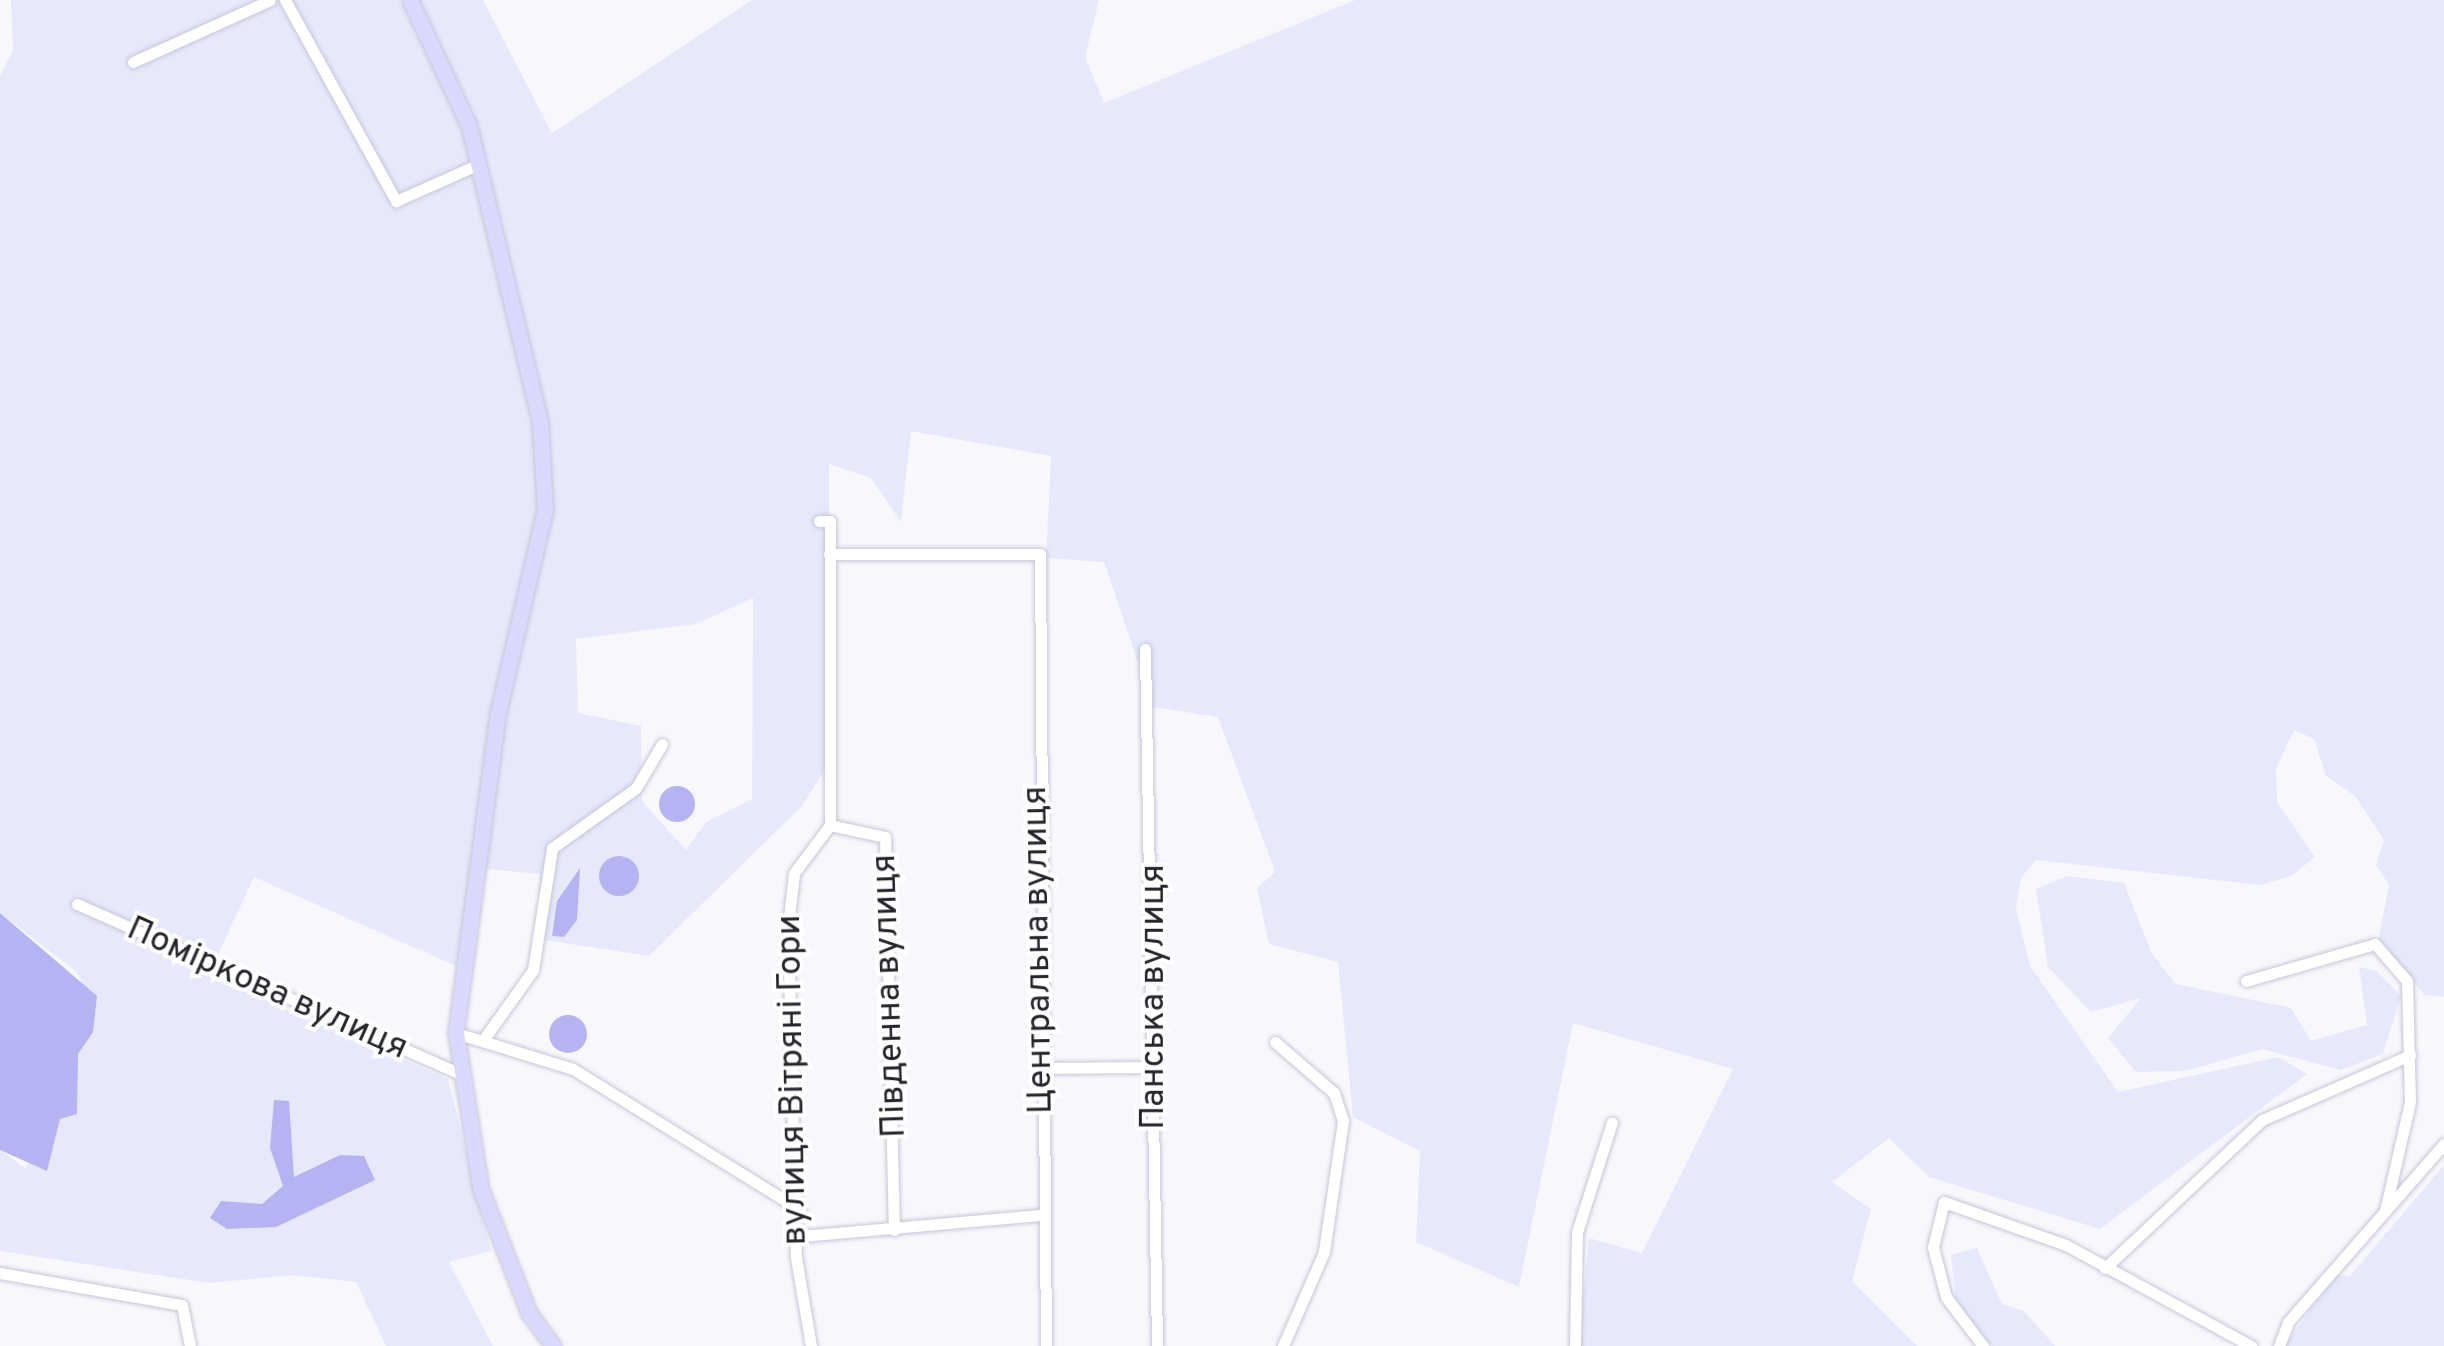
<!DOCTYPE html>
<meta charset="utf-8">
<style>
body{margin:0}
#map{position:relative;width:2444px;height:1346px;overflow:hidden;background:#f8f8fc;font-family:Overpass,sans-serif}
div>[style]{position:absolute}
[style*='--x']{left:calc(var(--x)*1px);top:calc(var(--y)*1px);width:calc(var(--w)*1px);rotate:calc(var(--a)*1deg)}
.green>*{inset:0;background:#e8e8fd}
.water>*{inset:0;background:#b5b3f1}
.round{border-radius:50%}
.roads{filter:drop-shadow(0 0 2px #c6c6d9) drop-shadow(0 0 2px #c6c6d9)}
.street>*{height:11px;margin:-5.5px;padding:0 5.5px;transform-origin:5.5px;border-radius:5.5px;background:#fff}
.secondary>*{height:15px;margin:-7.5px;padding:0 7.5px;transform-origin:7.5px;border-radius:7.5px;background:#dcd8fd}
span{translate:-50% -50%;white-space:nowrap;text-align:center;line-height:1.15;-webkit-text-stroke:8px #fff;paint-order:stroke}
.street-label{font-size:35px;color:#25252c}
</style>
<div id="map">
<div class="green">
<div style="clip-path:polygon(evenodd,11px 0,483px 0,552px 133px,752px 0,1099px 0,1085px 57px,1104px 103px,1355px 0,2444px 0,2444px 997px,2425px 995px,2378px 941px,2389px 885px,2376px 865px,2384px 840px,2355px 796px,2326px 776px,2314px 739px,2294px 730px,2276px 769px,2277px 802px,2315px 857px,2291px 876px,2260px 885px,2036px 860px,2021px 878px,2016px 908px,2030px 966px,2118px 1092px,2278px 1057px,2307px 1074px,2100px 1229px,1929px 1177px,1889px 1138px,1832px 1182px,1871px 1209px,1852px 1281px,1917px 1346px,1579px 1346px,1589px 1238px,1642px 1253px,1733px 1069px,1573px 1023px,1519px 1287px,1416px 1242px,1420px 1151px,1353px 1117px,1338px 962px,1269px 944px,1257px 888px,1275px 872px,1218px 717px,1153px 707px,1104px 562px,1046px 558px,1051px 456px,911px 431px,901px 522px,871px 478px,829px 464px,829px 763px,802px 806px,649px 956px,537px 939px,540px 874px,487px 869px,472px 881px,456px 966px,254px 877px,208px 976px,448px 1079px,491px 1251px,449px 1262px,493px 1346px,386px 1346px,356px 1282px,292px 1275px,209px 1283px,0 1251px,0 1150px,25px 1168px,60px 1119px,77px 1113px,77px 1053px,94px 1011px,77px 972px,0 913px,0 76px,13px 51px,11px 0,753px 598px,752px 799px,706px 822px,686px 850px,642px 801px,641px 726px,578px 713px,576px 639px,696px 624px,753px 598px)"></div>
<div style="clip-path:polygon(2067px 876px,2124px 883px,2152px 954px,2176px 984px,2291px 1008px,2311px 1041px,2367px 1025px,2359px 967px,2377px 971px,2401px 996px,2383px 1054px,2341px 1070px,2262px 1049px,2185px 1071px,2136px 1072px,2108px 1038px,2141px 998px,2091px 1012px,2048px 967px,2036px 889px)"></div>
<div style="clip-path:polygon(2444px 1165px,2444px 1346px,2285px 1346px,2335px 1275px,2350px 1276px)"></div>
<div style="clip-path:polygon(1977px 1248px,2002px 1304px,2024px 1311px,2055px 1346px,1992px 1346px,1968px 1323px,1956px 1306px,1951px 1255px)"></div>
</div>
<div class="water">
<div class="round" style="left:659px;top:786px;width:36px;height:36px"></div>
<div class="round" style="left:599px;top:856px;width:40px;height:40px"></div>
<div style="clip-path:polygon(580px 868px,577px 920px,564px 937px,552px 936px,557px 901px)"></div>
<div style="clip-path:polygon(0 913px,97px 996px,93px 1032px,78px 1054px,77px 1114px,60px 1119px,47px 1171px,0 1150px)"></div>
<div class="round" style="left:549px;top:1015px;width:38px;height:38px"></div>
<div style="clip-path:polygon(274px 1100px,289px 1101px,294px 1177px,340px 1155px,364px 1156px,375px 1180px,276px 1227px,227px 1229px,210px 1218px,221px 1201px,262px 1204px,283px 1186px,270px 1148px)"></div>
</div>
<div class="roads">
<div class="street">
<div style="--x:285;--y:0;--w:230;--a:61.1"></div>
<div style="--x:396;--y:201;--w:91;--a:-24"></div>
<div style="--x:133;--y:62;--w:150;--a:-24.3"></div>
<div style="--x:819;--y:521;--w:11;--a:0"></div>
<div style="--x:830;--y:521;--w:304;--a:90"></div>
<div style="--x:829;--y:554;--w:211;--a:0"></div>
<div style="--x:1040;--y:554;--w:792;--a:89.57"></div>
<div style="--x:1145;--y:649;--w:697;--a:89.01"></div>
<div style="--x:830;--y:825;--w:56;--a:12.3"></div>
<div style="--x:885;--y:837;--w:393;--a:88.7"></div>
<div style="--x:77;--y:904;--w:415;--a:23.9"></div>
<div style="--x:2246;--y:981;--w:134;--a:-16"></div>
<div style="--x:2375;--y:944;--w:49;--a:49.1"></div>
<div style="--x:2407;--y:981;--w:121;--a:88.6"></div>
<div style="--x:2410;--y:1102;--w:112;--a:102.9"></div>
<div style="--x:456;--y:1033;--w:122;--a:17.1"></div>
<div style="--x:573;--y:1069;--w:267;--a:31.8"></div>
<div style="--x:486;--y:1036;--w:81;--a:-54.5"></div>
<div style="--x:533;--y:970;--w:123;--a:-81.1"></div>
<div style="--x:552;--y:848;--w:103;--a:-35.5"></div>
<div style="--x:636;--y:788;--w:51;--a:-59.4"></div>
<div style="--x:1275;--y:1042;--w:78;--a:40.8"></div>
<div style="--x:1334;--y:1093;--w:29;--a:72"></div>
<div style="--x:1343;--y:1121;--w:132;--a:98.3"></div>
<div style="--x:1324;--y:1252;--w:103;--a:113.6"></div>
<div style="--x:1040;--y:1068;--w:110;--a:-0.5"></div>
<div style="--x:801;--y:1236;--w:243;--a:-5"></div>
<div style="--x:2105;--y:1268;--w:216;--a:-43.3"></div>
<div style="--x:2262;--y:1120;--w:162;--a:-23.7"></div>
<div style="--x:0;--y:1273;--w:185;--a:10"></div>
<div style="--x:182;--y:1305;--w:42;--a:79"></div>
<div style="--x:811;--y:1346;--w:90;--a:-99.6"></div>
<div style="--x:796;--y:1257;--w:331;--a:-91.4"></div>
<div style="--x:788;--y:926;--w:53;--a:-83.5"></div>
<div style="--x:794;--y:873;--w:60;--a:-53.1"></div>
<div style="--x:1575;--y:1346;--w:114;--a:-89"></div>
<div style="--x:1577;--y:1232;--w:115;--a:-72.3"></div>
<div style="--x:1983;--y:1346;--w:61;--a:-127.1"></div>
<div style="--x:1946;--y:1297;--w:52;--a:-104.6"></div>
<div style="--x:1933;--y:1247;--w:46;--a:-76.3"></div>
<div style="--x:1944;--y:1202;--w:129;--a:19.4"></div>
<div style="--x:2066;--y:1245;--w:211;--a:28.6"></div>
<div style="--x:2279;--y:1346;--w:26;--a:-69"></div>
<div style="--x:2288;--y:1322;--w:237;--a:-48.8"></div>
</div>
<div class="secondary">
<div style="--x:410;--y:0;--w:139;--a:64.9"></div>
<div style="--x:469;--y:126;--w:304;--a:76.5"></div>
<div style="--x:540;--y:422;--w:87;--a:86.7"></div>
<div style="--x:545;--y:509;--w:208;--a:103"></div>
<div style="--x:498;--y:712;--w:324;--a:97.5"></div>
<div style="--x:456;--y:1033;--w:159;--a:81"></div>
<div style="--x:481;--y:1190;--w:132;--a:68.7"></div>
<div style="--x:529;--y:1313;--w:41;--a:54"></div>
</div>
</div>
<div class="street-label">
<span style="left:1039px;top:950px;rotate:-91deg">Центральна вулиця</span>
<span style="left:267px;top:989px;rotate:24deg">Поміркова вулиця</span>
<span style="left:890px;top:996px;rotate:-92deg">Південна вулиця</span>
<span style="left:1154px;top:997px;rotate:-90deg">Панська вулиця</span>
<span style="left:793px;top:1080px;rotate:-91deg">вулиця Вітряні Гори</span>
</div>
</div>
